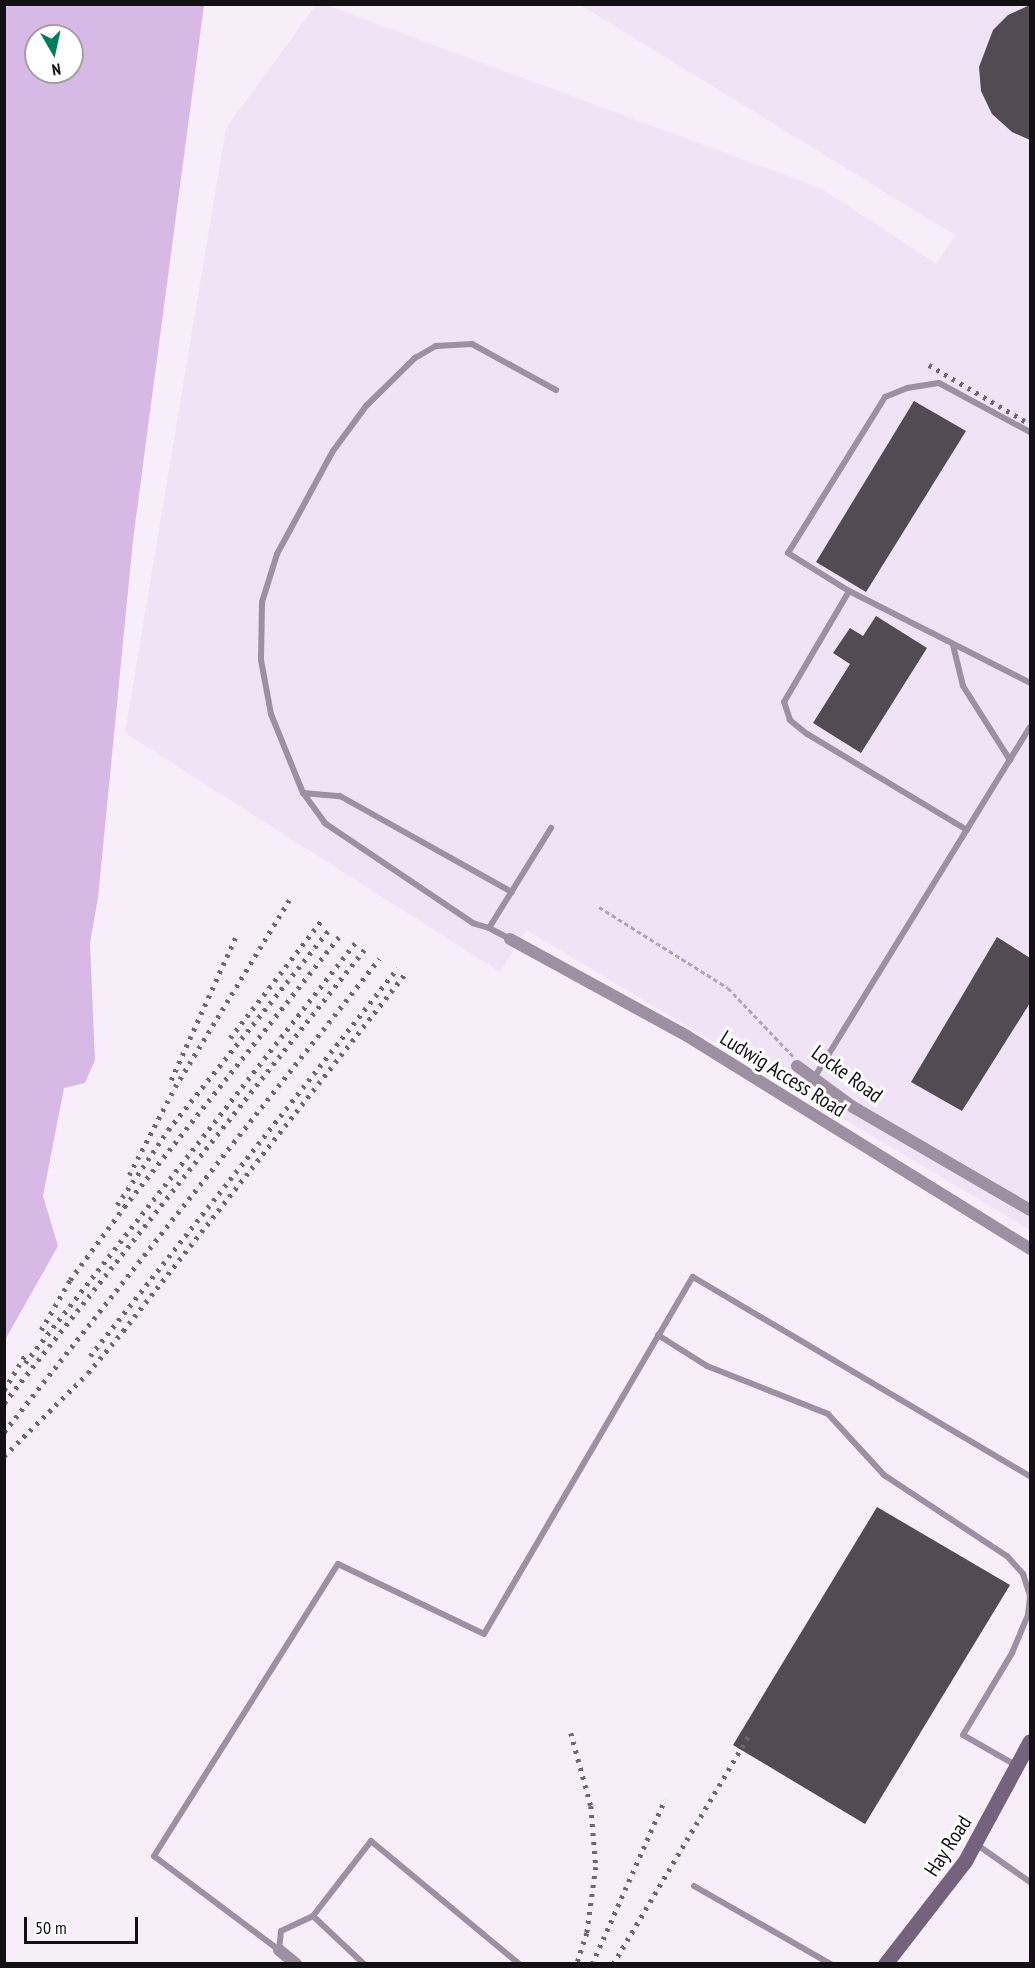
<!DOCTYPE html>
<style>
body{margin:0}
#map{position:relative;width:1035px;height:1968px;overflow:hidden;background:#f7eefa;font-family:"PT Sans Narrow",sans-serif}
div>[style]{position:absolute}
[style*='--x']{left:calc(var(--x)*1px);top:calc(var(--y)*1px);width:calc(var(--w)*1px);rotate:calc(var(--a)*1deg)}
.built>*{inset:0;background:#f1e3f6}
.water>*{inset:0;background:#d8b8e5}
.building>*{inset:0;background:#524b54}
.path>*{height:3px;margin-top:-1.5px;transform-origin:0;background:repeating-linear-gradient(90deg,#aea7b1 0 4.5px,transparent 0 7.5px)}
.service>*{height:6px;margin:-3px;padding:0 3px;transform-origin:3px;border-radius:3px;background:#9e90a3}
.minor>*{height:12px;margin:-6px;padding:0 6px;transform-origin:6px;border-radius:6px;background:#9e90a3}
.secondary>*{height:15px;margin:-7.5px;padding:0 7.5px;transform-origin:7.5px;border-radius:7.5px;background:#75627d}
.rail>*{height:4.5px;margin-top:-2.25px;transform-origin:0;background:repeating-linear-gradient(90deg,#6d686f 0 3px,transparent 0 9px)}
span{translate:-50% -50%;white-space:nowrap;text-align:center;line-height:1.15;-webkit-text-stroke:6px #fff;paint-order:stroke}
.street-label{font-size:21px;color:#131014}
.frame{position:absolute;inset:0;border:6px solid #131014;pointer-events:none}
.north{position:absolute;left:24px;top:24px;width:60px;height:60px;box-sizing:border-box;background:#fff;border:2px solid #a19fa1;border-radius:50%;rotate:171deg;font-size:16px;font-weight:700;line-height:24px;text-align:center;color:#131014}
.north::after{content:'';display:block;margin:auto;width:21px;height:27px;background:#027e5d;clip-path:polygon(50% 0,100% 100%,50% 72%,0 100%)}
.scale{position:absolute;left:24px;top:1917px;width:114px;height:27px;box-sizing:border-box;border:3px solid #131014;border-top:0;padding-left:8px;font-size:18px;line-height:21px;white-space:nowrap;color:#131014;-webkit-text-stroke:4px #fff;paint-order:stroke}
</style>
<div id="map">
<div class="built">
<div style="clip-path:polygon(316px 5px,326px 5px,820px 188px,937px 264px,955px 235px,580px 5px,1030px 5px,1030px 1230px,526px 930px,500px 972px,125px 733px,226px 128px)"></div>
</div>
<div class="water">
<div style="clip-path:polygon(evenodd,5px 4px,204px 5px,133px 540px,98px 898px,90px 943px,95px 1060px,85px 1083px,64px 1088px,43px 1196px,58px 1246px,5px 1340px,5px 4px,36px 36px,72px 36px,72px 72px,36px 72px,36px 36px)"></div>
</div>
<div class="building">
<div style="clip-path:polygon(1030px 5px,1030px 140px,1012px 132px,992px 114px,981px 91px,979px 67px,993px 30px,1008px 15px)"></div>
<div style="clip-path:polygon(914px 401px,966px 431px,866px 592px,816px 562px)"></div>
<div style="clip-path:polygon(876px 616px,927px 648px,861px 753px,813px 723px,850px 664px,833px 653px,850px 628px,863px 636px)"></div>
<div style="clip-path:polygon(997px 937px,1030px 958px,1030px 1003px,962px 1111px,911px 1082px)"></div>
<div style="clip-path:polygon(877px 1507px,1010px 1585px,865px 1824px,733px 1745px)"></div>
</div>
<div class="path">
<div style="--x:599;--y:907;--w:152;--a:32.1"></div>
<div style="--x:728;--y:988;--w:94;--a:46.3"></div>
</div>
<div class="service">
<div style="--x:849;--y:591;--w:72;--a:-148.1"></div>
<div style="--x:788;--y:553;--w:184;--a:-58.1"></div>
<div style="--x:885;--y:397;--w:24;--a:-22"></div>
<div style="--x:907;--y:388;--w:32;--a:-9"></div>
<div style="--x:939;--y:383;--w:103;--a:28.3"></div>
<div style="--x:953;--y:645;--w:42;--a:76.3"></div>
<div style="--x:963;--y:686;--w:88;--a:57.6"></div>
<div style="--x:303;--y:793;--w:37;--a:5"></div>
<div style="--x:340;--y:796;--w:197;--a:29.2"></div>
<div style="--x:967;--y:830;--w:187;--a:-149"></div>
<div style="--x:807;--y:734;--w:22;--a:-141"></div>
<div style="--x:790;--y:720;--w:19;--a:-108"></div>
<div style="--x:784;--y:702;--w:129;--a:-59.6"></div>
<div style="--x:849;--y:591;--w:203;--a:26.9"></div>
<div style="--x:489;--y:928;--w:17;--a:-163"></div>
<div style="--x:473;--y:923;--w:179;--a:-146"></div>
<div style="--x:325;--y:823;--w:37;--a:-126"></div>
<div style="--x:303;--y:793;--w:85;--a:-112.1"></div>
<div style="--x:271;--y:714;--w:55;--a:-100.5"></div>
<div style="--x:261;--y:660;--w:58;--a:-89"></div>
<div style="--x:262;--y:602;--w:50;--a:-72.6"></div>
<div style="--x:277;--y:554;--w:117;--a:-61.5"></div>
<div style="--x:333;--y:451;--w:56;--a:-53.7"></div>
<div style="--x:366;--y:406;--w:69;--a:-44.4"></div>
<div style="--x:415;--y:358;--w:24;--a:-30"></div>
<div style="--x:436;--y:346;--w:36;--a:-3"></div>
<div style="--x:472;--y:344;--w:96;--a:28.7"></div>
<div style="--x:510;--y:939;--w:24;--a:-152"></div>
<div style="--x:489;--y:928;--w:118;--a:-58.2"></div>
<div style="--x:814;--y:1078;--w:412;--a:-58.4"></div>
<div style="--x:658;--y:1335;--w:58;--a:32.3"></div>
<div style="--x:707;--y:1366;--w:130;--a:21.6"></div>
<div style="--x:828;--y:1414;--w:83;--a:47.4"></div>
<div style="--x:884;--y:1475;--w:147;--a:33.4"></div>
<div style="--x:1007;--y:1556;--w:24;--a:48"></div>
<div style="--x:1023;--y:1574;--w:22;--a:72"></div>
<div style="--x:1017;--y:1766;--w:62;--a:-150.1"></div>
<div style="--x:963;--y:1735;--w:96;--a:-59.1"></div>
<div style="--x:1012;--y:1653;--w:41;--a:-67.2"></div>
<div style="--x:1028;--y:1615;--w:19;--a:-84"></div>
<div style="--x:976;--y:1844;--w:66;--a:35.1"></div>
<div style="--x:694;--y:1886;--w:158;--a:29.7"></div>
<div style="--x:313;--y:1916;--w:70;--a:43.3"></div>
<div style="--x:279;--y:1950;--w:156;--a:-143.1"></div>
<div style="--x:154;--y:1856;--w:345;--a:-57.8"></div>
<div style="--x:338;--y:1564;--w:162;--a:25.6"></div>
<div style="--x:484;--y:1634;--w:414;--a:-59.7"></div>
<div style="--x:693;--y:1277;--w:391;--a:30.6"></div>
<div style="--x:279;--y:1950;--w:19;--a:-84"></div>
<div style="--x:281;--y:1931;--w:35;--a:-25"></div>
<div style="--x:313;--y:1916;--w:95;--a:-52.3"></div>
<div style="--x:371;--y:1841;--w:192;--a:39.7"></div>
</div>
<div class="minor">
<div style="--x:510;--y:939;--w:202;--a:28.7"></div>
<div style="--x:687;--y:1036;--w:404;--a:31.8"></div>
<div style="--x:797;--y:1066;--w:69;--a:36.2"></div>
<div style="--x:853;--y:1107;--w:205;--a:30.2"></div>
<div style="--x:279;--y:1950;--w:22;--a:39"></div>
</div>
<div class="secondary">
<div style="--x:885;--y:1964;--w:130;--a:-52.2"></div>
<div style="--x:965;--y:1861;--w:136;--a:-61.6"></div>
</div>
<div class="rail">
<div style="--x:929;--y:365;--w:117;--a:30.3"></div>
<div style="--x:230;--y:1038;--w:150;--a:-52.1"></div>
<div style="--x:171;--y:1080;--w:156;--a:-65.7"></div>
<div style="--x:129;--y:1175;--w:99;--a:-62.4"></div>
<div style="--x:175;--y:1087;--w:219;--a:-58.6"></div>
<div style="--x:117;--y:1205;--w:91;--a:-55.8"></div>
<div style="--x:168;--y:1130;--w:260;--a:-51.2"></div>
<div style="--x:41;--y:1330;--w:58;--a:-59.9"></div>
<div style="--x:70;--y:1280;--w:91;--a:-53.5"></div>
<div style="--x:124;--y:1207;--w:350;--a:-51.5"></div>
<div style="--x:90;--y:1356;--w:495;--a:-51.6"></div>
<div style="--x:25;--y:1363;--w:534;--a:-51.84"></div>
<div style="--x:4;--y:1390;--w:41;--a:-59"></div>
<div style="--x:4;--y:1403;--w:579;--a:-51.53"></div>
<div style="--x:4;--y:1432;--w:604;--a:-51.59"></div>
<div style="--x:4;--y:1456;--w:118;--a:-44.7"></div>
<div style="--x:88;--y:1373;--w:55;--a:-50.2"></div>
<div style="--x:123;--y:1331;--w:455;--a:-51.7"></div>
<div style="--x:571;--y:1733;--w:76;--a:74.7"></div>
<div style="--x:591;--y:1806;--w:61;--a:85.3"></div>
<div style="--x:596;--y:1867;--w:67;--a:97.8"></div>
<div style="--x:587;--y:1933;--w:33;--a:108"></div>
<div style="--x:592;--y:1964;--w:180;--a:-66.1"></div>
<div style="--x:613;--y:1964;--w:270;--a:-59.3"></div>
</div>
<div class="street-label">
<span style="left:783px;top:1074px;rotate:32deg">Ludwig Access Road</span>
<span style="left:847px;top:1074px;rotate:36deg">Locke Road</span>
<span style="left:948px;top:1846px;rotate:-57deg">Hay Road</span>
</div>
<div class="frame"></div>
<div class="north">N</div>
<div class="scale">50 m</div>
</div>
